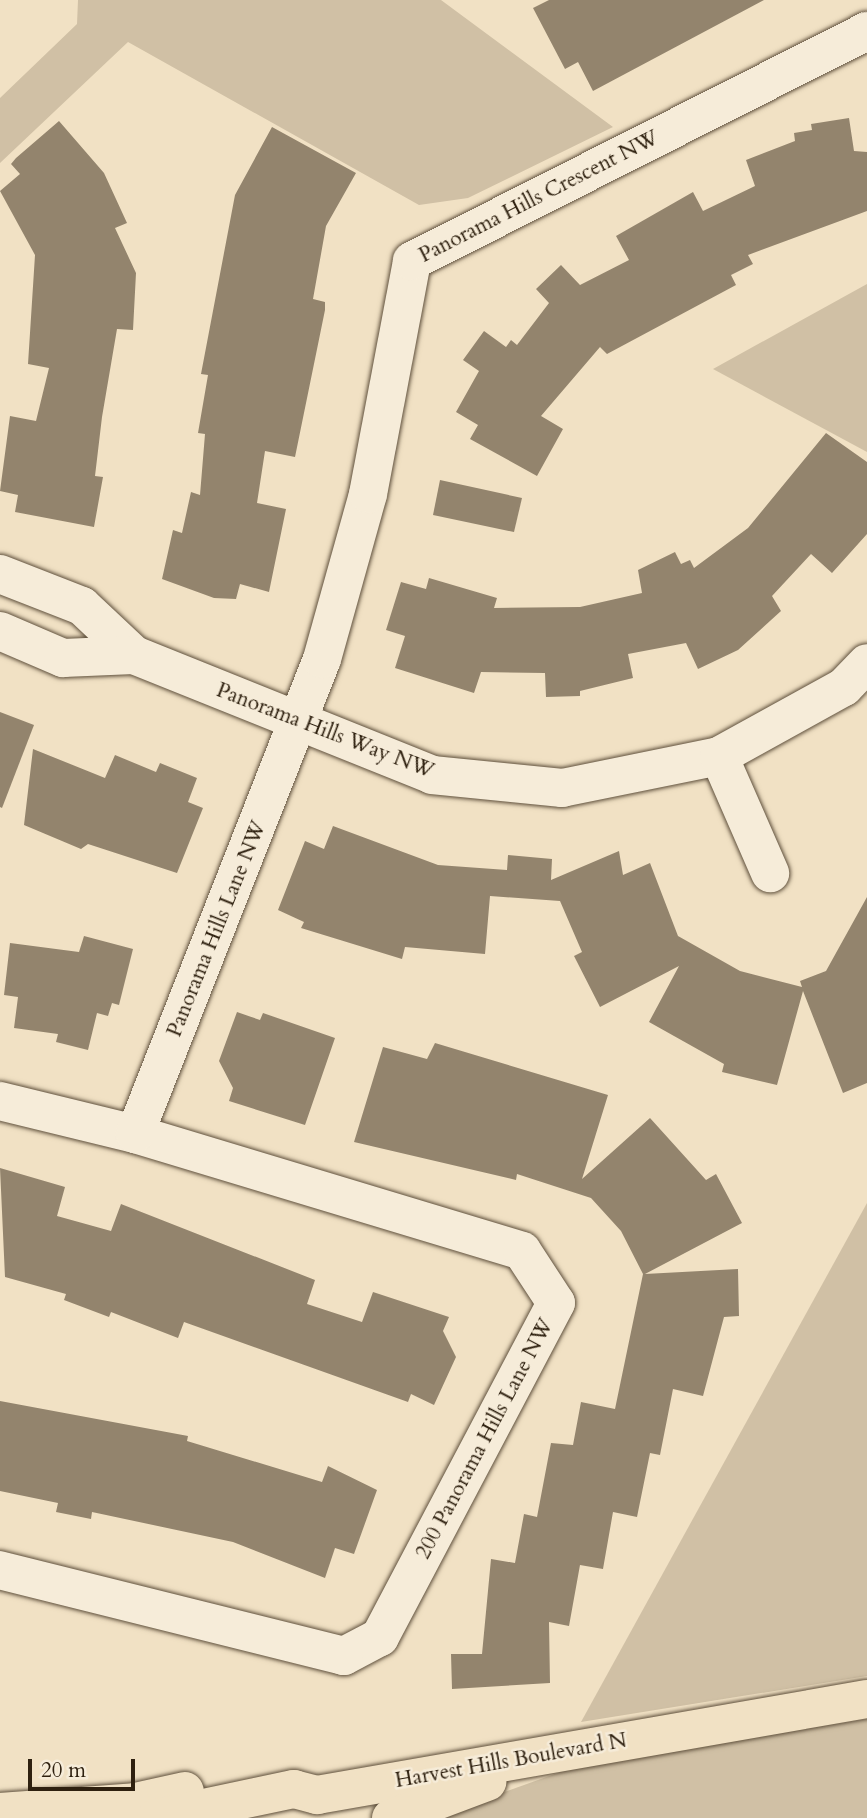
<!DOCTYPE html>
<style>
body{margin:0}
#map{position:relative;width:867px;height:1818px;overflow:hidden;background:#f1e1c4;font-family:Cardo,serif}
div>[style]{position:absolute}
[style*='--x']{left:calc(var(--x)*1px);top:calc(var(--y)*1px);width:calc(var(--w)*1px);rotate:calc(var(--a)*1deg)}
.green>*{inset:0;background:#d0c0a5}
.building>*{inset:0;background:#93846d}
.roads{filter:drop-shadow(0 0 2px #5f503c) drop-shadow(0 0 2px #5f503c)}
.minor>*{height:38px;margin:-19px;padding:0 19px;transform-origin:19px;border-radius:19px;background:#f6ecd9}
.major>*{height:38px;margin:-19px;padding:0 19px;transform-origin:19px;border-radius:19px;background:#f1e1c4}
span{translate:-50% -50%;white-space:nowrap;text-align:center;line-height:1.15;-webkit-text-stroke:5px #f6ecd9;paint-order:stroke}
.street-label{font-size:21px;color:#2e200f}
.scale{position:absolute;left:28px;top:1759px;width:107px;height:32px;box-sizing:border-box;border:4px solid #2e200f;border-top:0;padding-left:9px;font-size:21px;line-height:24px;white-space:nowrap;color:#2e200f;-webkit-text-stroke:5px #f6ecd9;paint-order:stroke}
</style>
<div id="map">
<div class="green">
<div style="clip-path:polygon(78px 0,441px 0,613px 127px,468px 198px,419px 205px,128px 42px,0 163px,0 98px,77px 24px)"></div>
<div style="clip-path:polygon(867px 284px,867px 452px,713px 369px)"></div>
<div style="clip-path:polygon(867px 1203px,867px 1676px,581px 1722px,603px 1682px)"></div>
<div style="clip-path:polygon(867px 1719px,867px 1818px,431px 1818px,583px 1764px)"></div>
</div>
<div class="building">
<div style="clip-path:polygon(549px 0,764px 0,593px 91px,578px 62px,565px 69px,533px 8px)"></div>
<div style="clip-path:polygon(849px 118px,854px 151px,867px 152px,867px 211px,748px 255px,753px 264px,731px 275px,736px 285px,607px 354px,600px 347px,541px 416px,563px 429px,537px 476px,470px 439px,478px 425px,456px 412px,479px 371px,463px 360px,484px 331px,506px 347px,511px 340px,517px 345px,549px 303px,536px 289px,561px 265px,580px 285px,629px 260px,616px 236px,693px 192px,703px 211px,755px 186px,746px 160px,795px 141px,794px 133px,812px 130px,811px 124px)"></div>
<div style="clip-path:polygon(59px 121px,104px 173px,127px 223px,115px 228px,136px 273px,133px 330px,117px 329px,102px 417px,95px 476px,103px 477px,94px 527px,15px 512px,18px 495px,0 491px,10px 416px,36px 421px,49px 368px,28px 364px,35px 255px,0 191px,20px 174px,11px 164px,16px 158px)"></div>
<div style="clip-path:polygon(272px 127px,356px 173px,326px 226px,313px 299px,325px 302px,325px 310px,295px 457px,265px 451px,257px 503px,286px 509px,269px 592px,240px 584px,236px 599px,214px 598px,162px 579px,173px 530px,182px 533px,191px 492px,200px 495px,205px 434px,198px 433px,208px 375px,201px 374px,235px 195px)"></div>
<div style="clip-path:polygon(826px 433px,867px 462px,867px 534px,832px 573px,811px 554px,772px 596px,781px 611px,738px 650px,698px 669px,686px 643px,628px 654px,633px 678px,580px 691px,580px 696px,546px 697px,545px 673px,481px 672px,474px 693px,395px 668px,405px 636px,386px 630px,401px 582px,426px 589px,429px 578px,497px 598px,494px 608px,580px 607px,642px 593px,638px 570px,675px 552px,681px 564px,690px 560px,694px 568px,748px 528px)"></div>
<div style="clip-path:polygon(440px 480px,522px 498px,514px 532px,433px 515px)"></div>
<div style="clip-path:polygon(0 712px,34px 725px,2px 808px,0 807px)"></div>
<div style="clip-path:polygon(33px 749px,105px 778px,115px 755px,156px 772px,160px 763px,197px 778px,188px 802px,203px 808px,177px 873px,88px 844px,81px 849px,24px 825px)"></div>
<div style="clip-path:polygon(333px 826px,438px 865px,507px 870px,508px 855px,552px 859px,551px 880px,619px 851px,623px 875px,650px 863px,678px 936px,740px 971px,802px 987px,800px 981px,826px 971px,867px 897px,867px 1083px,843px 1093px,803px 991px,777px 1085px,722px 1072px,724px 1064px,649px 1022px,679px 966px,600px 1007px,574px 956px,582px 952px,560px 901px,490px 896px,485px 954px,405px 947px,402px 959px,301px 928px,304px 922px,278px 910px,305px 841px,324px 849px)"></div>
<div style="clip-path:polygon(84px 936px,133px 949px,119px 1005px,112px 1003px,108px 1016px,97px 1013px,88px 1050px,56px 1042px,58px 1034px,14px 1028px,18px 997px,4px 995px,10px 943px,79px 952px)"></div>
<div style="clip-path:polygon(237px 1012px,260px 1020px,263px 1013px,335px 1038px,305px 1125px,229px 1101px,233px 1088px,219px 1061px)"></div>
<div style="clip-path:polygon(435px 1043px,608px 1095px,582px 1179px,650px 1118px,706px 1180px,716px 1174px,742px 1223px,645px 1274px,738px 1269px,739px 1316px,724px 1317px,703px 1396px,673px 1389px,660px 1455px,650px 1453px,637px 1517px,613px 1512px,603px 1569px,580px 1565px,569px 1626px,549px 1622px,550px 1683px,452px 1689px,451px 1654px,482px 1654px,491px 1559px,515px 1563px,524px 1514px,537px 1517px,551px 1443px,573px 1445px,581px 1402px,615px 1409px,643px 1274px,621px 1231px,591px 1198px,517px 1174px,516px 1180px,354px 1142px,383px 1047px,427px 1059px)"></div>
<div style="clip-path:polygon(0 1168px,65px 1187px,57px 1216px,111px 1231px,121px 1204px,315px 1280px,307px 1304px,362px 1322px,373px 1292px,449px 1317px,443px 1331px,456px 1357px,434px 1405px,411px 1394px,408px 1402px,184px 1322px,178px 1338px,111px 1312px,109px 1317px,64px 1300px,66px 1294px,5px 1277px)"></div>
<div style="clip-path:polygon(0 1401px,188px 1436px,187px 1441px,322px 1482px,328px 1466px,377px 1490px,354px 1554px,335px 1548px,325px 1578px,233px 1542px,92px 1512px,91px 1519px,56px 1512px,58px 1503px,0 1491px)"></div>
</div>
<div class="roads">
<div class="minor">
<div style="--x:0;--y:574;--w:88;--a:21.3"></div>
<div style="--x:82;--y:606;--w:71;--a:43.3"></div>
<div style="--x:134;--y:655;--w:321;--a:21.9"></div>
<div style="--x:432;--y:775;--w:131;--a:5.7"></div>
<div style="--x:562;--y:788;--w:160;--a:-11.5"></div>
<div style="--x:719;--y:756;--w:143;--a:-28.9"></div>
<div style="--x:844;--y:687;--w:33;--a:-46"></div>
<div style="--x:0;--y:631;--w:69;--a:23.2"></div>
<div style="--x:63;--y:658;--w:71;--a:-2.4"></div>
<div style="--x:719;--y:756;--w:128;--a:66.4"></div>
<div style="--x:0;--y:1101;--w:139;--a:13.7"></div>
<div style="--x:135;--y:1134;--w:404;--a:16.8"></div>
<div style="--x:522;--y:1251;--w:62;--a:56.8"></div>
<div style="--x:556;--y:1303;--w:378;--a:117.8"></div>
<div style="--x:380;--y:1637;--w:41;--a:152.2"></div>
<div style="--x:344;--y:1656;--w:355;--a:-166"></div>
<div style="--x:135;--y:1134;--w:510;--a:-68.51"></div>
<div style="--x:322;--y:659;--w:171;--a:-74.4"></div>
<div style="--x:368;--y:494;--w:237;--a:-79.3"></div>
<div style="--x:412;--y:261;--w:510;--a:-26.82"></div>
</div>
<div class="major">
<div style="--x:0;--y:1812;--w:135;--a:-4.2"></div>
<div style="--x:135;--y:1802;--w:51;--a:-12.4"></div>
<div style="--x:156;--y:1818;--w:141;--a:-11.9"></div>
<div style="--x:294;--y:1789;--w:24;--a:15"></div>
<div style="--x:317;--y:1795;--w:558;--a:-9.9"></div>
<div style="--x:391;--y:1818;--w:103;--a:-20.6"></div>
</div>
</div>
<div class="street-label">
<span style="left:539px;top:197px;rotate:-27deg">Panorama Hills Crescent NW</span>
<span style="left:325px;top:731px;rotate:21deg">Panorama Hills Way NW</span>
<span style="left:217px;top:929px;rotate:-68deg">Panorama Hills Lane NW</span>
<span style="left:485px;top:1439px;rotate:-62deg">200 Panorama Hills Lane NW</span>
<span style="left:511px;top:1761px;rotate:-10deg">Harvest Hills Boulevard N</span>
</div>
<div class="scale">20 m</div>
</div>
